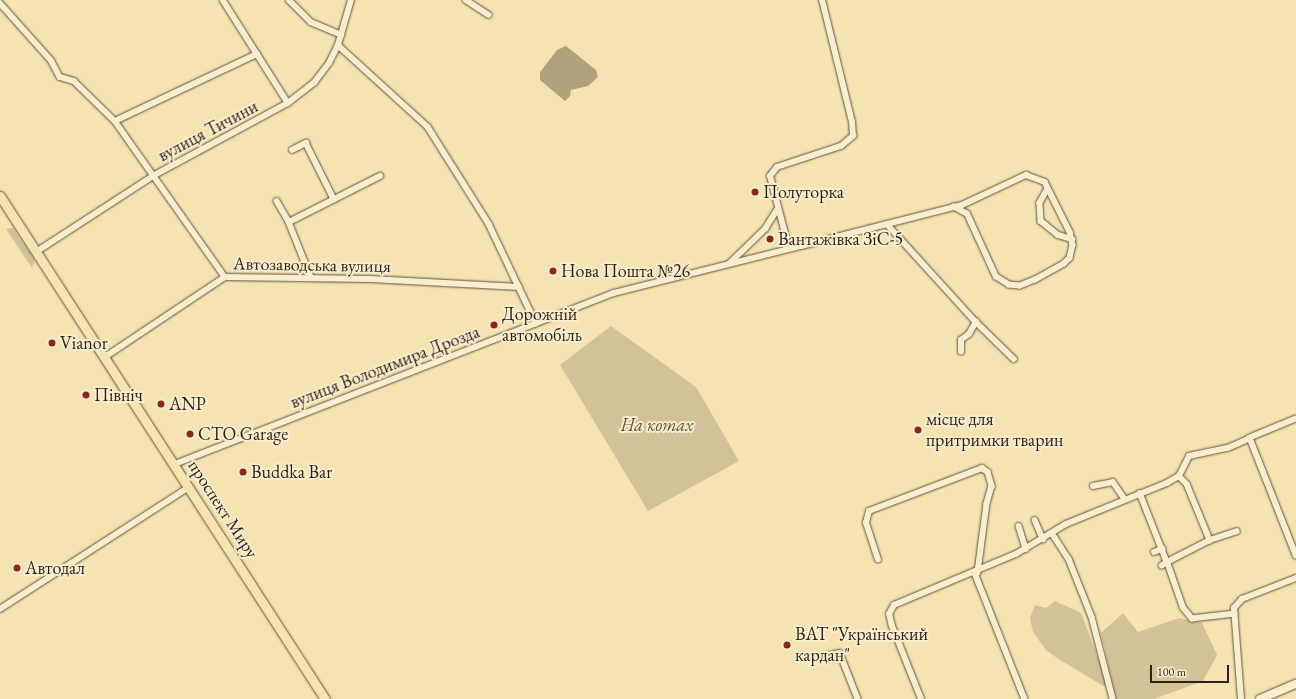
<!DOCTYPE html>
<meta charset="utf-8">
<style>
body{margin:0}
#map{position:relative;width:1296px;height:699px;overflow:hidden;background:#f5e4b2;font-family:"EB Garamond",serif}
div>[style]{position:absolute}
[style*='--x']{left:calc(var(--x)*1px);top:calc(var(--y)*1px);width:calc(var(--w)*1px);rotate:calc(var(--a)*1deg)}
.green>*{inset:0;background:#d3c298}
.water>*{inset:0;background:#b1a17e}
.roads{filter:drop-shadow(0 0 1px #60503e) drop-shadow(0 0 1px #60503e)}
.street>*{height:5.5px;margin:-2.75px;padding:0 2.75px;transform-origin:2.75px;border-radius:2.75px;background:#f8edcd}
.secondary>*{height:8px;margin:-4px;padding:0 4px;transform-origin:4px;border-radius:4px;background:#f8edcd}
.primary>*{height:9px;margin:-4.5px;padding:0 4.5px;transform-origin:4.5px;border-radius:4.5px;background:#f5e4b2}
.dots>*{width:11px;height:11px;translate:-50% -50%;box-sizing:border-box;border:2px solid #f8edcd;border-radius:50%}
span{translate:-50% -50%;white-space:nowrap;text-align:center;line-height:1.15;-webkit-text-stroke:4px #f8edcd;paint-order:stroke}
.street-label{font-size:18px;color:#2e1e18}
.poi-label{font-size:18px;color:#2e1e18}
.left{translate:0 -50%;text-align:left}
.park-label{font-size:18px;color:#604f3e;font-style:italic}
.scale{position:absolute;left:1150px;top:665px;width:79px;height:18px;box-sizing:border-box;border:2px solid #2e1e18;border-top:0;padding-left:5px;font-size:12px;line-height:14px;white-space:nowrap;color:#2e1e18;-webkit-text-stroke:3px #f8edcd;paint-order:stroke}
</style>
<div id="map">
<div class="green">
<div style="clip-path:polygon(13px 228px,35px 260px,32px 268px,6px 229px)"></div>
<div style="clip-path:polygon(611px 326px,696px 387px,739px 461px,648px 511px,560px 365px)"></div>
<div style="clip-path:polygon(1055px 601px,1081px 613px,1110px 690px,1057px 658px,1046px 650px,1033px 632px,1030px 618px,1035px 605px,1046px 608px)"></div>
<div style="clip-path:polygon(1123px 613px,1138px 632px,1179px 618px,1202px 623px,1217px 655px,1203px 681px,1154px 699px,1116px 699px,1101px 633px)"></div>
</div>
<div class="water">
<div style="clip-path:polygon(566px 46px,596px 70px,598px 77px,588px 86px,571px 90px,570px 96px,565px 101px,540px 80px,540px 72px,557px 50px)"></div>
</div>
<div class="roads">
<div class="street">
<div style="--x:223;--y:0;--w:122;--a:57.7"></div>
<div style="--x:289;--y:0;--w:31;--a:45"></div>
<div style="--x:311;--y:22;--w:33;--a:23"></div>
<div style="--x:466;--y:0;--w:27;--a:33"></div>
<div style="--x:0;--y:3;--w:76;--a:48.2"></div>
<div style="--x:51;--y:60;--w:19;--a:62"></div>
<div style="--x:60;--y:77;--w:15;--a:16"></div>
<div style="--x:74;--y:81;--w:57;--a:44.3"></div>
<div style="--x:115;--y:121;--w:191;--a:54.8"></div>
<div style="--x:338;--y:45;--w:122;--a:42.3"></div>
<div style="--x:428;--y:127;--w:115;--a:57.8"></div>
<div style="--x:489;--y:224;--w:110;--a:64.6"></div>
<div style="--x:115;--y:121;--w:157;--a:-25.3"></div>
<div style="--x:292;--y:150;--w:16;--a:-27"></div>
<div style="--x:306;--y:143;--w:63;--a:63.4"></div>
<div style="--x:1048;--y:189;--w:16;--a:120"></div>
<div style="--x:1040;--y:203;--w:18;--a:87"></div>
<div style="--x:1041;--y:221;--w:22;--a:39"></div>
<div style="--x:1058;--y:235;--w:15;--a:16"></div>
<div style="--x:277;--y:201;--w:24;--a:60"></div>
<div style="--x:289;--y:222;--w:59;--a:68.2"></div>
<div style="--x:289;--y:222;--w:102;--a:-26.8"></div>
<div style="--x:887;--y:224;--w:132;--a:47.8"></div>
<div style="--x:976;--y:322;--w:53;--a:44.2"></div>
<div style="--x:789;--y:249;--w:75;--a:-104.6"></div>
<div style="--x:770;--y:176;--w:11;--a:-52"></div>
<div style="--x:777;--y:167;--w:67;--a:-18.2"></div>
<div style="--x:841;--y:146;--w:16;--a:-40"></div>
<div style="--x:853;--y:136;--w:14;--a:-94"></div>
<div style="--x:852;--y:122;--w:126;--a:-103.8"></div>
<div style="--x:36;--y:252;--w:140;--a:-33"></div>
<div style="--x:153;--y:176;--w:153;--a:-28.4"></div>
<div style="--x:288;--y:103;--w:33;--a:-38"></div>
<div style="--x:314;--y:83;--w:25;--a:-53"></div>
<div style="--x:329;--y:63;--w:20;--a:-63"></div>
<div style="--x:338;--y:45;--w:47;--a:-73.9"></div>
<div style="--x:730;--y:263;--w:49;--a:-44.2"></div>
<div style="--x:765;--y:229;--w:22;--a:-58"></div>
<div style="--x:961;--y:352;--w:12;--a:-90"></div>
<div style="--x:961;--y:340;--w:10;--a:-37"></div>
<div style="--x:969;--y:334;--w:14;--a:-60"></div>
<div style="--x:105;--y:357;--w:144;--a:-33.7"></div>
<div style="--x:225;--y:277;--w:146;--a:0.8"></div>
<div style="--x:371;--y:279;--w:148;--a:3.1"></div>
<div style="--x:1296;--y:419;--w:50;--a:157.6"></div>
<div style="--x:1250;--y:438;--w:126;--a:68.5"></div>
<div style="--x:175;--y:464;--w:471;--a:-21.3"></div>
<div style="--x:614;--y:293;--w:193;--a:-14.1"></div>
<div style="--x:801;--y:246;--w:158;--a:-14.3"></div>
<div style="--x:954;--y:207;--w:8;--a:-14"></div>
<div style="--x:962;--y:205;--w:71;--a:-25.1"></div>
<div style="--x:1026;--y:175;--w:20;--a:20"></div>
<div style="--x:1045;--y:182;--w:56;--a:63.4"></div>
<div style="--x:1070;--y:232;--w:13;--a:77"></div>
<div style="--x:1073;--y:245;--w:13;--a:103"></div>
<div style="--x:1070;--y:258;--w:8;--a:135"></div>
<div style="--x:1064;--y:264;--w:33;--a:151"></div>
<div style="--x:1035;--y:280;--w:16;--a:158"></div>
<div style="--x:1020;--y:286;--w:11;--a:-175"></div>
<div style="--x:1009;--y:285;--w:15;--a:-148"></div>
<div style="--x:996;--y:277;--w:69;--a:-114.7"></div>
<div style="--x:967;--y:214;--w:15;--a:-152"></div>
<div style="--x:1179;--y:476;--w:11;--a:45"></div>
<div style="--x:1187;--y:484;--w:61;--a:67.7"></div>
<div style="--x:1093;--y:486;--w:20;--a:-11"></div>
<div style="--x:1113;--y:482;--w:21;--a:55"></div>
<div style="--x:1140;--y:493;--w:74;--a:68.6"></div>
<div style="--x:1167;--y:562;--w:6;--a:141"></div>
<div style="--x:1035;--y:520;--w:21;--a:67"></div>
<div style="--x:1019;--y:526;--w:24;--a:73"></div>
<div style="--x:1052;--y:533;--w:31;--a:57"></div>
<div style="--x:1069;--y:559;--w:62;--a:68.4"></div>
<div style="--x:1092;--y:617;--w:85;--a:75.6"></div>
<div style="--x:1154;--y:552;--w:9;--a:-21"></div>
<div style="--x:878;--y:560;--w:39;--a:-108"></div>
<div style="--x:866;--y:523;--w:12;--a:-76"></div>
<div style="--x:869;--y:511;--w:121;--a:-20.8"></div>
<div style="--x:982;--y:468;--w:7;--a:34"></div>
<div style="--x:988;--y:472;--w:15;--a:74"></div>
<div style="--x:992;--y:486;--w:19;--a:106"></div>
<div style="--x:987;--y:504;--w:69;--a:97.5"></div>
<div style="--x:975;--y:573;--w:136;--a:68.4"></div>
<div style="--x:0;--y:609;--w:225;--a:-32.8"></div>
<div style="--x:1235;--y:614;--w:43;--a:173.4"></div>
<div style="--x:1192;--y:619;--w:14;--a:-129"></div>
<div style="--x:1183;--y:608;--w:49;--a:-109.2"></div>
<div style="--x:1167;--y:562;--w:48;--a:-27.1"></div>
<div style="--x:1210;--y:540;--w:28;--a:-18"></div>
<div style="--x:826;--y:656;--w:14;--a:-12"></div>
<div style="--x:840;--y:653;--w:49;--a:68.6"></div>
<div style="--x:921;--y:699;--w:79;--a:-111.7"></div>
<div style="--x:892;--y:626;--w:12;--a:-104"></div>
<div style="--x:889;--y:614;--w:10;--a:-61"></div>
<div style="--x:894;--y:605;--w:132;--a:-22.7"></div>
<div style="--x:1016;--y:554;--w:58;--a:-31"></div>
<div style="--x:1066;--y:524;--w:109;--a:-22.1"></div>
<div style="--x:1167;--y:483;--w:14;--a:-30"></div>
<div style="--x:1179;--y:476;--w:22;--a:-63"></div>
<div style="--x:1189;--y:456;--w:40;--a:-12"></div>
<div style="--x:1228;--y:448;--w:24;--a:-24"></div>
<div style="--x:1241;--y:699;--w:91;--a:-94.4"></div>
<div style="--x:1234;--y:608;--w:12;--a:-48"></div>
<div style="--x:1242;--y:599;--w:58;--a:-21.3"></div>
</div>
<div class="secondary">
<div style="--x:1260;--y:699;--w:39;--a:-23"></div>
</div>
<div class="primary">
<div style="--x:0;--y:196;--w:599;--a:57.13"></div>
</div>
</div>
<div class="dots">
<div style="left:755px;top:192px;background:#8f2418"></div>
<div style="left:770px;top:239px;background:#8f2418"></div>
<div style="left:553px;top:271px;background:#8f2418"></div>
<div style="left:494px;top:325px;background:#8f2418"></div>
<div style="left:52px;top:343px;background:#8f2418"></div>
<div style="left:86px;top:395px;background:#8f2418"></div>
<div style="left:161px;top:404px;background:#8f2418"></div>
<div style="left:918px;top:430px;background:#8f2418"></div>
<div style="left:190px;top:434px;background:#8f2418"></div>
<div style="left:243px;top:472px;background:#8f2418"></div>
<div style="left:17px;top:568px;background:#8f2418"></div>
<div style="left:787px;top:645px;background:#8f2418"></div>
</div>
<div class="street-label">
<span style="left:208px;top:131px;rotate:-28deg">вулиця Тичини</span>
<span style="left:312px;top:265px;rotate:1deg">Автозаводська вулиця</span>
<span style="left:385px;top:367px;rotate:-21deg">вулиця Володимира Дрозда</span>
<span style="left:223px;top:509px;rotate:57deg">проспект Миру</span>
</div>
<div class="poi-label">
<span class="left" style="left:763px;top:192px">Полуторка</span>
<span class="left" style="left:778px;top:239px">Вантажівка ЗіС-5</span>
<span class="left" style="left:561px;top:271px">Нова Пошта №26</span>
<span class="left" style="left:502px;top:325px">Дорожній<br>автомобіль</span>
<span class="left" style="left:60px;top:343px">Vianor</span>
<span class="left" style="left:94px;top:395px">Північ</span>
<span class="left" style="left:169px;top:404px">ANP</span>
<span class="left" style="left:926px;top:430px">місце для<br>притримки тварин</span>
<span class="left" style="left:198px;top:434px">СТО Garage</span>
<span class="left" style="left:251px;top:472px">Buddka Bar</span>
<span class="left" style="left:25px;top:568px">Автодал</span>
<span class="left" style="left:795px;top:645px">ВАТ "Український<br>кардан"</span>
</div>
<div class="park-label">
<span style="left:657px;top:425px">На котах</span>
</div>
<div class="scale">100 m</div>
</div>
